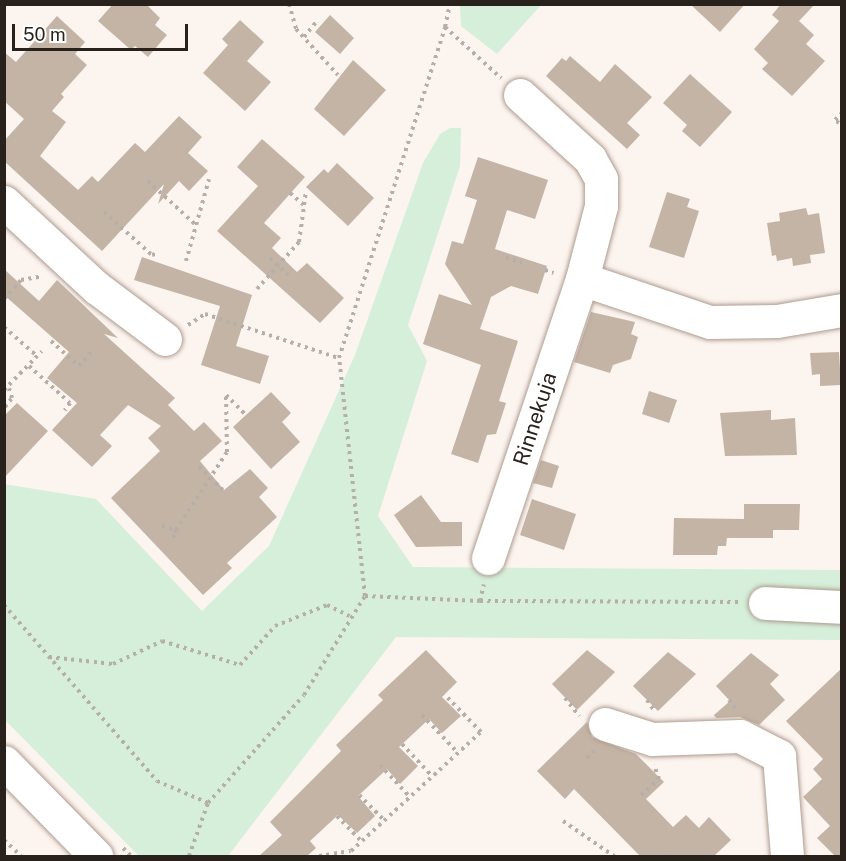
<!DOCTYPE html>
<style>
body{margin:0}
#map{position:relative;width:846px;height:861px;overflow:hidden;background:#fcf4ef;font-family:"Public Sans",sans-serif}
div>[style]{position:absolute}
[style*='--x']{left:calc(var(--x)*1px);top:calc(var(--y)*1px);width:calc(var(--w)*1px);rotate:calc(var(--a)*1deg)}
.green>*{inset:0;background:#d5efda}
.building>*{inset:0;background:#c4b4a5}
.path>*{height:4px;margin-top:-2px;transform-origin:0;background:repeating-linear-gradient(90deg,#b6aea9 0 3px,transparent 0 7.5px)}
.roads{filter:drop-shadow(0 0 2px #ae9b8f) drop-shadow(0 0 2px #ae9b8f)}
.minor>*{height:33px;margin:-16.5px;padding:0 16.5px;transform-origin:16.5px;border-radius:16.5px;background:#fff}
span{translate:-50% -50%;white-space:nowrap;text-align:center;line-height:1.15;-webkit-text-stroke:6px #fff;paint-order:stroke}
.street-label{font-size:21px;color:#28211c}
.frame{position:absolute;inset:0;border:6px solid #28211c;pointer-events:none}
.scale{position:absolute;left:12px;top:24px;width:176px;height:27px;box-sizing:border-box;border:3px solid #28211c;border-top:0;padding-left:8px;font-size:18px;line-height:21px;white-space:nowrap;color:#28211c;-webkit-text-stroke:4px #fff;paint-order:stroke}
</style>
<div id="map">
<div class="green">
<div style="clip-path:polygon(460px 5px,460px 4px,541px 5px,497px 54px,461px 26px)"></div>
<div style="clip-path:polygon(450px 128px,461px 128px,460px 166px,408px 325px,427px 361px,378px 516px,413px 567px,841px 570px,841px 640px,396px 637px,228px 856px,139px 856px,5px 720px,4px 484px,96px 499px,202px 611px,269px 546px,355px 355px,423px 163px,440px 134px)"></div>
</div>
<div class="building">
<div style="clip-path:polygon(113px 4px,146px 4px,160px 18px,155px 25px,167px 35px,148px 57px,135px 46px,131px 50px,98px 21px)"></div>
<div style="clip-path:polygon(690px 4px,745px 4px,720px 32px)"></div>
<div style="clip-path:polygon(781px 4px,815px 4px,799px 21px,814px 35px,806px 44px,825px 61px,792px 96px,762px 69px,768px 63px,754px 49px,779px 21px,772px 15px)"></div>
<div style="clip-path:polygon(330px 15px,354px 38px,340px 54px,315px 32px)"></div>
<div style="clip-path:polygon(57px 16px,85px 42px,75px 54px,87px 65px,61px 94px,64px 97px,52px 111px,66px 122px,40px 156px,78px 190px,92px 176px,98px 182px,135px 143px,145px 152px,179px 116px,202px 137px,188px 153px,208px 171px,189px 191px,179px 181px,158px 204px,164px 184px,102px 251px,4px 161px,4px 141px,24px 119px,4px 101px,4px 52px,16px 62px)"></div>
<div style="clip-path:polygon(240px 20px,264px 42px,247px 61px,271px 82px,245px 111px,203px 73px,228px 45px,222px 39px)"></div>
<div style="clip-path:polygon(570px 56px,600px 82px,615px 64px,652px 97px,627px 123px,640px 135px,627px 149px,546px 76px,562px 58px,566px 61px)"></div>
<div style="clip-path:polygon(353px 60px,386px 90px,344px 136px,314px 109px)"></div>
<div style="clip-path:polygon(690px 74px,732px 112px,700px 147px,682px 131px,687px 125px,663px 103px)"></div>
<div style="clip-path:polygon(262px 139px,305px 177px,264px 223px,281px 238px,272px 248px,297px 272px,307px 263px,344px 298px,320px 323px,217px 231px,258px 186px,237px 167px)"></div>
<div style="clip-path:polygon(478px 157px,548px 180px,535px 219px,507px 210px,495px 249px,547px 266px,538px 294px,511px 286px,491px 297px,480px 329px,518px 341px,499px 401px,506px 403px,496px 434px,487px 435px,478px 463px,451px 454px,481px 365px,423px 344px,439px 294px,472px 305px,445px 264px,452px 241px,463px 244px,477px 200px,465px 196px)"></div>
<div style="clip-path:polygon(337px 163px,374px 198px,348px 226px,306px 187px,324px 169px,328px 173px)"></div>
<div style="clip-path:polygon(667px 192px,690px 199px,687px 207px,699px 211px,684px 258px,649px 247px)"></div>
<div style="clip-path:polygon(806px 208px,808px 215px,819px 213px,825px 253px,810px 255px,811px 263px,793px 266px,792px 258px,777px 261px,776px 255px,772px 256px,767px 223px,780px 221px,779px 213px)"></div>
<div style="clip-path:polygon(142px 257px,252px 295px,236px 346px,269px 356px,260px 384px,201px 365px,220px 306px,134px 280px)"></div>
<div style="clip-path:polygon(4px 269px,39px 301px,57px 280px,118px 338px,104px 334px,175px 398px,168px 405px,194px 431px,204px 422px,222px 441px,200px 461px,224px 490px,250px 469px,268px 488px,259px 497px,277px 517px,227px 563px,232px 568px,203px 595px,111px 498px,160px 451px,148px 438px,161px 426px,128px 405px,100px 435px,112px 446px,92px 467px,52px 430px,77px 403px,47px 378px,69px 352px,4px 295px)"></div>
<div style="clip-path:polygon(591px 312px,635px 322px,631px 334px,638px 337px,631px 359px,613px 365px,610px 373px,574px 362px)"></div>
<div style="clip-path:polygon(839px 352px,841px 385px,820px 386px,820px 374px,812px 375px,810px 353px)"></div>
<div style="clip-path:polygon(649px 391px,677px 400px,669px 423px,642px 414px)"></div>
<div style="clip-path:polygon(271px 392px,291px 413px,282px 422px,300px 442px,271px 469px,233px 427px)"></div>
<div style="clip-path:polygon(17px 403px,48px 431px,4px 478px,4px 416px)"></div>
<div style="clip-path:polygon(771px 410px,771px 420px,795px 418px,797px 455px,725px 456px,720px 413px)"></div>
<div style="clip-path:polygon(541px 460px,559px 466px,552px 488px,533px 483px)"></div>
<div style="clip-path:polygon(421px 495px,441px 522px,462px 522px,462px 546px,416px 547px,394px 515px)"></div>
<div style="clip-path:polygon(532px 499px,576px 514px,564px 550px,520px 535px)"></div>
<div style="clip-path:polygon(744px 504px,800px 504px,799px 530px,773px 530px,773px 538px,727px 538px,726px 546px,718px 546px,717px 555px,673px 555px,674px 518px,744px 519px)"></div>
<div style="clip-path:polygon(426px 650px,457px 682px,442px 697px,461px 716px,442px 733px,429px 719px,399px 747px,418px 766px,400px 784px,387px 769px,358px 796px,375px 816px,357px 833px,338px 815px,310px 841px,316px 848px,307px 856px,259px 856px,282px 835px,270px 822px,341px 751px,336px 745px,383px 700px,378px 695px)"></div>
<div style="clip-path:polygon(587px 650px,615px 672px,577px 710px,552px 684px)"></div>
<div style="clip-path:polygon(668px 652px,696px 674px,658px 711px,633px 686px)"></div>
<div style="clip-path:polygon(751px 653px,779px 675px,770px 684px,785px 700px,759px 725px,740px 717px,716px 718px,714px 715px,730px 701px,716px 686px)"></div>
<div style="clip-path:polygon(842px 668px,842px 856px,835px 856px,817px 838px,830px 826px,803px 797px,822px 779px,813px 769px,823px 759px,786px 721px)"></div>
<div style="clip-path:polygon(587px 722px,592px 737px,636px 754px,664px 782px,646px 799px,673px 827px,686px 815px,699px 828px,709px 817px,731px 840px,714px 856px,640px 856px,574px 789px,565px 799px,537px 771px)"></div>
</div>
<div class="path">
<div style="--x:289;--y:4;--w:26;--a:74"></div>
<div style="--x:296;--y:29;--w:62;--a:47.6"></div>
<div style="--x:445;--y:27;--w:24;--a:-78"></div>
<div style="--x:304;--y:37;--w:19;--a:-51"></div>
<div style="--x:839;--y:123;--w:5;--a:-143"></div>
<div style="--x:835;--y:120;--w:10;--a:-45"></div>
<div style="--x:148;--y:181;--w:67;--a:42.6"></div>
<div style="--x:290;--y:193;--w:18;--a:41"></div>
<div style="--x:304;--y:205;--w:14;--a:-82"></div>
<div style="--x:104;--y:212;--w:64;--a:41.9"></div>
<div style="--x:152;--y:255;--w:6;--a:-18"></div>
<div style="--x:506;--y:257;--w:17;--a:21"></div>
<div style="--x:270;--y:258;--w:25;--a:43"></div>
<div style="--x:186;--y:261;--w:85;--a:-74.3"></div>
<div style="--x:545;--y:270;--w:9;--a:18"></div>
<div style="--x:257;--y:289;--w:63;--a:-48.2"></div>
<div style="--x:299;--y:242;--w:37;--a:-82"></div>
<div style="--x:4;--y:299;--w:25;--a:-48"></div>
<div style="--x:21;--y:280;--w:22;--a:-10"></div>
<div style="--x:188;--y:325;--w:20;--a:-33"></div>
<div style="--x:205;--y:314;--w:141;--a:18.2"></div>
<div style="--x:4;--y:327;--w:45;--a:41.4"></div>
<div style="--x:51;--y:341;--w:38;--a:42"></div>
<div style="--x:79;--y:366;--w:20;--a:-49"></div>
<div style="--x:29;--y:366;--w:55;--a:42.1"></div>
<div style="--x:70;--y:403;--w:9;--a:126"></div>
<div style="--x:4;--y:390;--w:54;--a:-45.7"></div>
<div style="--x:5;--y:407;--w:11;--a:-52"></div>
<div style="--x:12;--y:398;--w:10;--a:-107"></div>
<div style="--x:199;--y:467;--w:33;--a:44"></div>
<div style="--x:162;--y:526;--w:15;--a:16"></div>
<div style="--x:176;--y:530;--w:6;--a:121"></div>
<div style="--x:173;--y:535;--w:8;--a:50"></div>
<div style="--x:176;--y:530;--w:93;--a:-56.8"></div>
<div style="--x:227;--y:452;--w:57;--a:-91"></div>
<div style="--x:226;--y:395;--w:28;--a:45"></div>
<div style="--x:365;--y:596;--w:115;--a:2.5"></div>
<div style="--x:480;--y:601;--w:259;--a:0.2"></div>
<div style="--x:480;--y:601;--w:17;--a:-77"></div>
<div style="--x:4;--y:605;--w:233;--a:49"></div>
<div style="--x:157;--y:781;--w:56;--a:23.3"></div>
<div style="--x:49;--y:657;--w:64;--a:6.2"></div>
<div style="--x:113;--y:664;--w:54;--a:-25.1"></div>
<div style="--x:162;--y:641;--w:82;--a:17.1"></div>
<div style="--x:240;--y:665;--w:52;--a:-48.1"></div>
<div style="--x:275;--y:626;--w:56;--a:-22"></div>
<div style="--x:327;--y:605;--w:25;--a:26"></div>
<div style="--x:565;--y:698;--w:23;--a:52"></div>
<div style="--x:647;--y:700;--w:11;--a:56"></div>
<div style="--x:729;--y:700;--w:10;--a:53"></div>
<div style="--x:422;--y:715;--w:52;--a:46.5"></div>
<div style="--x:402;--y:744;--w:44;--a:46.8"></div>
<div style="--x:587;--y:758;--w:11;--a:-45"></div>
<div style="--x:380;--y:765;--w:44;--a:46.8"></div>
<div style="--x:359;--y:795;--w:35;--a:45"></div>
<div style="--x:641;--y:795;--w:24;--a:-42"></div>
<div style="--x:659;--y:779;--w:15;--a:-110"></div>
<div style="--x:337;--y:816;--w:35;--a:46"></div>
<div style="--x:563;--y:821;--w:62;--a:34.5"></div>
<div style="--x:4;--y:840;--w:23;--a:43"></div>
<div style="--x:123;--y:848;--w:11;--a:45"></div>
<div style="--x:189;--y:856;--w:56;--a:-70.3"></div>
<div style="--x:208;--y:803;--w:144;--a:-48.4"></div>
<div style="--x:304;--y:695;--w:116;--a:-58.4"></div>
<div style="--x:365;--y:596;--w:239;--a:-96.2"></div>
<div style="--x:339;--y:358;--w:348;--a:-72.2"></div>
<div style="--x:445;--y:27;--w:76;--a:42.3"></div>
<div style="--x:319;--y:856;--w:32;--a:-9"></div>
<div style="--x:351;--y:851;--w:176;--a:-42.5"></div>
<div style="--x:481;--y:732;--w:53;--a:-134.2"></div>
<div style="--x:666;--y:856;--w:1;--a:-45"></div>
</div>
<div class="roads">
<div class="minor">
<div style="--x:520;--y:95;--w:95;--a:42.4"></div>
<div style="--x:590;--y:159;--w:23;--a:61"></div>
<div style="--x:601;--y:179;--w:27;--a:90"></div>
<div style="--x:601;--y:206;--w:75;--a:104.6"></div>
<div style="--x:582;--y:279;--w:135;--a:18.6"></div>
<div style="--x:710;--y:322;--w:67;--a:-0.9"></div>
<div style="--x:777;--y:321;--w:66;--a:-9.6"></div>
<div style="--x:4;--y:202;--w:127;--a:42.8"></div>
<div style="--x:97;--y:288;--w:85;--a:36.9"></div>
<div style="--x:488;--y:558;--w:294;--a:-71.4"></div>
<div style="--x:765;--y:603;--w:77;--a:3"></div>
<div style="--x:605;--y:724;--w:49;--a:17.7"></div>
<div style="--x:652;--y:739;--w:88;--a:-2"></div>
<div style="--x:740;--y:736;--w:44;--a:27.1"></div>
<div style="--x:779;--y:756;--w:100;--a:85.4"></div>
<div style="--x:4;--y:762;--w:132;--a:45.6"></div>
</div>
</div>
<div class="street-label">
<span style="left:535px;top:419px;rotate:-72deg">Rinnekuja</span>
</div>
<div class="frame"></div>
<div class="scale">50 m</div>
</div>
